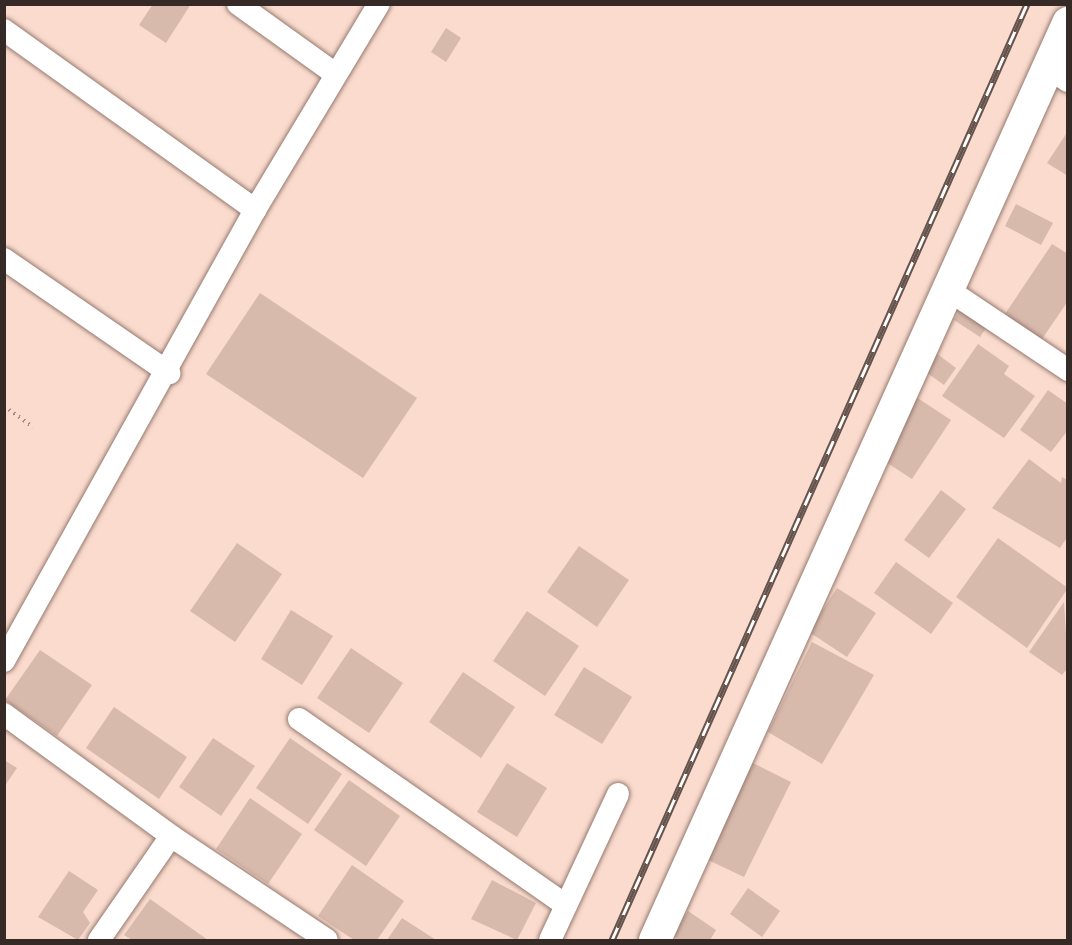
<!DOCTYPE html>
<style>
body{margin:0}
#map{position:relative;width:1072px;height:945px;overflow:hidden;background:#fadbce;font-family:"Alegreya Sans",sans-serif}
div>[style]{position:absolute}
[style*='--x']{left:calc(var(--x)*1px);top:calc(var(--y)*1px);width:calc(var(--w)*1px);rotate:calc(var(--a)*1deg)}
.building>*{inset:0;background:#d8baad}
.path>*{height:4px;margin-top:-2px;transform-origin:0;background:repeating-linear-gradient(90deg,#a38d83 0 1.5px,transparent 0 6px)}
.roads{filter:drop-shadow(0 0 2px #95796e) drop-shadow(0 0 2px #95796e)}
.street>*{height:22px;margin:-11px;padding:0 11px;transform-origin:11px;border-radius:11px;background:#fff}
.secondary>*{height:32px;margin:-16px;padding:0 16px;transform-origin:16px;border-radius:16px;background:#fff}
.rail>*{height:7px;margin-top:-3.5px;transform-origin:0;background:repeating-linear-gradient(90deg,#fff 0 14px,#64544d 0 28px);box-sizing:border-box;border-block:2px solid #64544d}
span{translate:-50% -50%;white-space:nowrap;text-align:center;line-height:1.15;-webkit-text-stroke:4.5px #fff;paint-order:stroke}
.frame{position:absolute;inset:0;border:6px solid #352a25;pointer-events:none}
</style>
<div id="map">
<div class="building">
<div style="clip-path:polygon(153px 4px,191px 4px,166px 43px,139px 25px)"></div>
<div style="clip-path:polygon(446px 28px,461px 38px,446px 62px,431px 52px)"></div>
<div style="clip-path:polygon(1068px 131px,1068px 176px,1047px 163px)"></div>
<div style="clip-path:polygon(1016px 204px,1053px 223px,1041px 245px,1005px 226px)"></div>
<div style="clip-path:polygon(1052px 244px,1068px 254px,1068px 301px,1042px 339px,1005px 314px)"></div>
<div style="clip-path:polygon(260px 293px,417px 398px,363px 478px,206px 374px)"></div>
<div style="clip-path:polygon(962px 308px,988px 325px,980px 337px,954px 320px)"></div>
<div style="clip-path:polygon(978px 344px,1009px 366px,1004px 374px,1035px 396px,1004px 438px,942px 396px)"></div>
<div style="clip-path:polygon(936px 353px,956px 368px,944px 385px,923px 370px)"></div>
<div style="clip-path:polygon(1048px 390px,1068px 404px,1068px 430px,1051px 452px,1020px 430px)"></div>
<div style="clip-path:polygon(916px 397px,951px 420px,912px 479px,878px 457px)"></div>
<div style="clip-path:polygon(1029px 459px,1061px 483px,1062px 477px,1068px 480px,1068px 536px,1060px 548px,992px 508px)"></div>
<div style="clip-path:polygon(941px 490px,966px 509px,929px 558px,904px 540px)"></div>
<div style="clip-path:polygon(998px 538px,1068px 588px,1027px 648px,956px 597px)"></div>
<div style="clip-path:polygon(237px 543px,282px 574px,235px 642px,190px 611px)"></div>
<div style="clip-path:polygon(579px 546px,629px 580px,597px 627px,547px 592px)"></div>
<div style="clip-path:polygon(896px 562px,953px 603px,931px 634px,874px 593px)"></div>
<div style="clip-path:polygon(837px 588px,876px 613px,847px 657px,809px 632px)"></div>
<div style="clip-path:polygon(1064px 602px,1068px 668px,1062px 675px,1029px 652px)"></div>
<div style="clip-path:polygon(291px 610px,333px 636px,302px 685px,261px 659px)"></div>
<div style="clip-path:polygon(527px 611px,579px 646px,545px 696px,493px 661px)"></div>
<div style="clip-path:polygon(812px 642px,874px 675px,822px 764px,768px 732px)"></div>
<div style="clip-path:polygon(351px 648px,403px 683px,369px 733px,317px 698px)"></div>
<div style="clip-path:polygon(40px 650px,92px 685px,57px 736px,5px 700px)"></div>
<div style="clip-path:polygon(584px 667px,632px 697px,602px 744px,554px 715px)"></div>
<div style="clip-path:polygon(463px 672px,515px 707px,481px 758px,429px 722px)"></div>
<div style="clip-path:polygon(114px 707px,187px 757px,159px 799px,86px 748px)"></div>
<div style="clip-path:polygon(213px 738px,255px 766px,221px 816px,179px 787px)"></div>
<div style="clip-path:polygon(290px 738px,342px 774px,308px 824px,256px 788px)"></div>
<div style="clip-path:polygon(4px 760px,17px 768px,4px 787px)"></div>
<div style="clip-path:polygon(507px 763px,547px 788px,517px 837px,477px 812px)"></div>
<div style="clip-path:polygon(753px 763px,791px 782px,744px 877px,706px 859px)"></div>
<div style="clip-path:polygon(349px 780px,400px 816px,366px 866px,314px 830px)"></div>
<div style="clip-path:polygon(250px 798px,302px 834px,268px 884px,216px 849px)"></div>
<div style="clip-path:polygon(352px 865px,404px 901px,377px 940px,354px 940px,318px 916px)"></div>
<div style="clip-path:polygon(69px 871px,98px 890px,83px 912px,90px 923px,78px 940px,38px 917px)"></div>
<div style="clip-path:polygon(492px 880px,536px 903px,517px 940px,471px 919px)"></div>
<div style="clip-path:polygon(748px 888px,780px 911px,762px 937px,730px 914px)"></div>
<div style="clip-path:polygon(150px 899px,208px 940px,132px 940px,124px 935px)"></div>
<div style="clip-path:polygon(688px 911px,716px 930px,710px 940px,680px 940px,672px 935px)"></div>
<div style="clip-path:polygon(402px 918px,436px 940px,387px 940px)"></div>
</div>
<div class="path">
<div style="--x:4;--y:406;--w:36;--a:36"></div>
</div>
<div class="roads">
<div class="street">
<div style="--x:238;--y:4;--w:118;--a:35.7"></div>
<div style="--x:4;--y:30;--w:309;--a:35.6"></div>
<div style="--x:1047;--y:67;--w:25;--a:34"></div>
<div style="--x:4;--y:259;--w:201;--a:34.6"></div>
<div style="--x:947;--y:289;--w:146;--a:33.8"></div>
<div style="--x:4;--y:661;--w:516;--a:-60.9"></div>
<div style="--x:255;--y:210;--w:240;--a:-59"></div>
<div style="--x:4;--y:714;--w:207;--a:36.1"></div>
<div style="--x:171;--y:836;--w:187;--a:33.7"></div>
<div style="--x:299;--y:719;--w:325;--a:34.9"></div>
<div style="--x:99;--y:940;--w:126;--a:-55.3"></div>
<div style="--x:550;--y:940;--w:161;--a:-65"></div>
</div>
<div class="secondary">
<div style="--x:655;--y:940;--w:1006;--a:-65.75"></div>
</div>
</div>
<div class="rail">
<div style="--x:612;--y:940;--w:1024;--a:-66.09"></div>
</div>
<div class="frame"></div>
</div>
